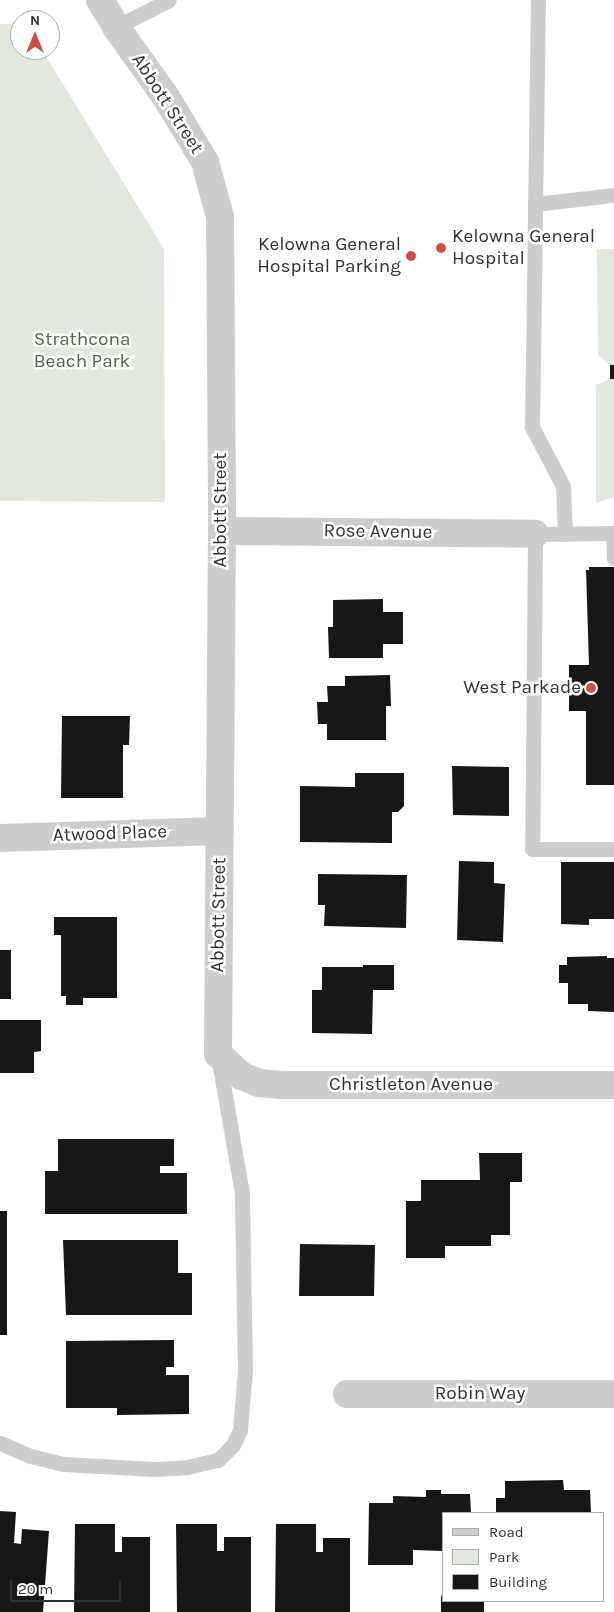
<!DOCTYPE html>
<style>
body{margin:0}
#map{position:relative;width:614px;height:1612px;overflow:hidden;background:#fff;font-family:Karla,sans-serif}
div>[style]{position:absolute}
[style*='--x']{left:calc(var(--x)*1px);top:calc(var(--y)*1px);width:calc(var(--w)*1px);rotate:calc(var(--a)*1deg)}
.green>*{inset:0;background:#e2e8dd}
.building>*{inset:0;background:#171717}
.service>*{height:15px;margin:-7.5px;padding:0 7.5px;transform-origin:7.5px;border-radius:7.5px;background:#cdcdcd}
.minor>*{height:28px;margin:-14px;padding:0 14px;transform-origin:14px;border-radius:14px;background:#cdcdcd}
.dots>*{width:14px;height:14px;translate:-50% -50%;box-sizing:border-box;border:2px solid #fff;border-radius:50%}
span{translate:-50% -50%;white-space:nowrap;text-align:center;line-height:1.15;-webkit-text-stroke:5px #fff;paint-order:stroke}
.street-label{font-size:19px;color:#303030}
.poi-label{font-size:19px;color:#303030}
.left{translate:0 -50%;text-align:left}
.right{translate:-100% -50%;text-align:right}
.park-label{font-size:19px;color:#4f6742}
.legend{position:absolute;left:442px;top:1512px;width:162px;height:90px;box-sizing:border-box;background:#fff;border:1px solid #acacac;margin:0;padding:6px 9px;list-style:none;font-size:15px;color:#303030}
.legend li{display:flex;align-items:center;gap:10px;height:25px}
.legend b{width:25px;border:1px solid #acacac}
.north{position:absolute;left:10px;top:10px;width:50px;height:50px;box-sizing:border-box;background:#fff;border:1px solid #acacac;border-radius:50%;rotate:0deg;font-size:14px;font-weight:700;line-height:20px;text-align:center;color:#303030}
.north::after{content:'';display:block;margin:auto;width:18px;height:22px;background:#d14c48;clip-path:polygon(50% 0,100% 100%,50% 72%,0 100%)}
.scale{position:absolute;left:10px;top:1580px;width:111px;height:22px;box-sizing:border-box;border:2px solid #303030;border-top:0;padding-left:6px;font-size:15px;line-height:18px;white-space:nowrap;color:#303030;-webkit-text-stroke:4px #fff;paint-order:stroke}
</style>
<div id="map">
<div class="green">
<div style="clip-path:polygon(0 24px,20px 24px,20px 50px,42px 50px,164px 249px,165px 502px,0 501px)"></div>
<div style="clip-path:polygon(597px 249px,614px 249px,614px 365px,610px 365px,598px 355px)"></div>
<div style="clip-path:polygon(610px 379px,614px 379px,614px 497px,596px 503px,596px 385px)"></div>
</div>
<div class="building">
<div style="clip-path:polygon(610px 365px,614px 365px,614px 379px,610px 379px)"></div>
<div style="clip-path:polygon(589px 567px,614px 567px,614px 785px,586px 785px,586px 711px,569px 711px,569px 665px,589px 665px,586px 570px,589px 570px)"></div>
<div style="clip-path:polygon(383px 599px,383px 612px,403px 612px,403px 644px,383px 644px,383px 658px,329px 658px,328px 627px,333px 627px,333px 600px)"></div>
<div style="clip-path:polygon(390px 675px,391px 706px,386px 706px,386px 740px,327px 740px,327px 724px,318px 724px,317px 702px,328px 702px,327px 686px,345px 686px,345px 676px)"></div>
<div style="clip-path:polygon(62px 716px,130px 716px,129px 745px,123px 745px,123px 798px,61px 798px)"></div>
<div style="clip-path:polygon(452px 766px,509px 767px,509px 816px,453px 815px)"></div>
<div style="clip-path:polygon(355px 773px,404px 773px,404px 806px,398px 812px,392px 812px,392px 843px,300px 842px,300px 786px,355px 787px)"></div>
<div style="clip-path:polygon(459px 861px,494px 862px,494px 883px,505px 884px,503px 942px,457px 940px)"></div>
<div style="clip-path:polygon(561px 862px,614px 862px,614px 919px,589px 919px,589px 925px,561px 924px)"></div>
<div style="clip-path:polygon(318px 874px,407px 875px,406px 928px,324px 926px,325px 905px,318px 905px)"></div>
<div style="clip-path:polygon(54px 917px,117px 917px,117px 998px,83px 998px,83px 1005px,66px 1005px,66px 996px,61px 996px,61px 935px,54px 935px)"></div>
<div style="clip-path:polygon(0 950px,11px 950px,11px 999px,0 999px)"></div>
<div style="clip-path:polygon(607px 956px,607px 958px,614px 958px,614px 1012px,588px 1011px,588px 1004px,568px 1004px,568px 983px,559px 983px,559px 965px,567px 965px,567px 957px)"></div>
<div style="clip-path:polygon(363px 965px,394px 965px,394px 990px,373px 990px,372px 1034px,312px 1033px,312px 990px,322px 990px,322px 967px,363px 967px)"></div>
<div style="clip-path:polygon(0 1020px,41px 1020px,41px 1051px,34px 1052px,34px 1073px,0 1073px)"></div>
<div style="clip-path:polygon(58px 1139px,174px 1139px,174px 1166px,160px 1166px,160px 1173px,187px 1173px,187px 1214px,45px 1214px,45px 1171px,58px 1171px)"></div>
<div style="clip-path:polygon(479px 1153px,522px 1153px,522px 1182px,510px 1182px,510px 1235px,491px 1235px,491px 1246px,445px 1246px,445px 1258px,406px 1258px,406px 1201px,421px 1201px,421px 1180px,480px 1180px)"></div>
<div style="clip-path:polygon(0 1211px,7px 1211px,7px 1335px,0 1335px)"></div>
<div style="clip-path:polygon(63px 1240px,178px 1240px,178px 1273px,192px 1273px,192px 1315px,66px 1315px)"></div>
<div style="clip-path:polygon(300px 1244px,375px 1245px,374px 1296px,299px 1296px)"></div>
<div style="clip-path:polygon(174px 1340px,174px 1367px,166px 1367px,166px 1375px,189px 1375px,189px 1414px,117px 1415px,117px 1408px,66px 1408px,66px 1341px)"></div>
<div style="clip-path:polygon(563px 1480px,564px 1490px,590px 1490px,591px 1513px,496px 1513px,496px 1498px,505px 1498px,505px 1481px)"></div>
<div style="clip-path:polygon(426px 1490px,441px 1490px,441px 1494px,470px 1494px,471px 1513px,443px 1513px,443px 1551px,413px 1550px,413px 1565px,368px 1565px,369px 1503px,393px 1503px,393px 1496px,426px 1497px)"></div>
<div style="clip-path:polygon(0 1511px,16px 1512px,14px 1543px,21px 1544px,22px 1529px,49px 1531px,43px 1612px,0 1612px)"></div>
<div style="clip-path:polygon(75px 1524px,115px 1524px,115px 1552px,122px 1552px,122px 1537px,150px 1537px,150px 1612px,74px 1612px)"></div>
<div style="clip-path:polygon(176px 1524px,217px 1524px,217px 1551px,224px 1551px,224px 1537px,251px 1537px,251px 1612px,177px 1612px)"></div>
<div style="clip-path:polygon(276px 1524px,316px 1524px,316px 1552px,323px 1552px,323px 1538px,350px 1538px,350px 1612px,275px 1612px)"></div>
<div style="clip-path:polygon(441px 1594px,443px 1601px,484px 1601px,484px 1612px,441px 1612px)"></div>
</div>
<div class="service">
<div style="--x:538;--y:0;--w:427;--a:90.8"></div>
<div style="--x:532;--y:427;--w:67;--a:62.3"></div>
<div style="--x:563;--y:486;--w:48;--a:87.6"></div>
<div style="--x:116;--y:27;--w:59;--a:-27"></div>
<div style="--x:535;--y:204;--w:80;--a:-6.5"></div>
<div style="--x:614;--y:533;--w:79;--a:179.3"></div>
<div style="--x:535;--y:534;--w:315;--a:90.5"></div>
<div style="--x:532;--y:849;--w:82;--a:0"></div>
<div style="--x:613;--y:534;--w:24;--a:88"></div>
<div style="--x:0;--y:1443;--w:34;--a:23"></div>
<div style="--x:31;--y:1456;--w:33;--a:14"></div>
<div style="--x:63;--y:1464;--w:91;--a:3.1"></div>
<div style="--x:154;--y:1469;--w:33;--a:-3"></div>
<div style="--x:187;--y:1467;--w:32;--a:-13"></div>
<div style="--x:218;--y:1460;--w:21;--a:-45"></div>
<div style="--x:233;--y:1445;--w:17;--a:-65"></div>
<div style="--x:240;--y:1430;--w:60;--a:-85.2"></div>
<div style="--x:245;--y:1370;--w:177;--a:-91"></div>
<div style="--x:242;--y:1193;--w:139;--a:-99.9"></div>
</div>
<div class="minor">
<div style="--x:100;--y:0;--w:31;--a:59"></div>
<div style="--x:116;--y:27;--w:86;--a:54.5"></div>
<div style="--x:166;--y:97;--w:76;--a:59"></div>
<div style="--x:205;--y:162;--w:57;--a:74.7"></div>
<div style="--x:220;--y:217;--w:314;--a:89.6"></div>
<div style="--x:222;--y:531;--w:523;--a:90.44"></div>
<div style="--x:218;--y:1054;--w:33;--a:43"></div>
<div style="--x:242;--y:1076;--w:18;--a:22"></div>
<div style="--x:259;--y:1083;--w:24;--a:5"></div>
<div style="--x:283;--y:1085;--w:331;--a:0"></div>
<div style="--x:222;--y:531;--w:313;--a:0.5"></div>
<div style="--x:0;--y:838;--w:220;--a:-1.8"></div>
<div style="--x:347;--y:1394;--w:267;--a:0"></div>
</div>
<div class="dots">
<div style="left:441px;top:248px;background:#d14c48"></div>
<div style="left:411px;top:256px;background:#d14c48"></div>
<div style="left:591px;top:688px;background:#d14c48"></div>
</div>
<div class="street-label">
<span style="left:167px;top:104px;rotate:57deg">Abbott Street</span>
<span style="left:221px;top:510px;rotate:-90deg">Abbott Street</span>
<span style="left:378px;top:532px;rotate:1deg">Rose Avenue</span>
<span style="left:110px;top:834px;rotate:-2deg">Atwood Place</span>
<span style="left:219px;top:915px;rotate:-89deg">Abbott Street</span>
<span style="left:411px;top:1085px">Christleton Avenue</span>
<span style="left:480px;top:1394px">Robin Way</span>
</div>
<div class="poi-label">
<span class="left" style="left:452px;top:248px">Kelowna General<br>Hospital</span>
<span class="right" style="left:401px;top:256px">Kelowna General<br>Hospital Parking</span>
<span class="right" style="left:581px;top:688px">West Parkade</span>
</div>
<div class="park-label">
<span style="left:82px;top:351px">Strathcona<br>Beach Park</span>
</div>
<ul class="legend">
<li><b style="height:6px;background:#cdcdcd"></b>Road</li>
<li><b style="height:14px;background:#e2e8dd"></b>Park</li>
<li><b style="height:14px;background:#171717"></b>Building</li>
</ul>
<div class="north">N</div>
<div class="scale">20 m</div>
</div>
